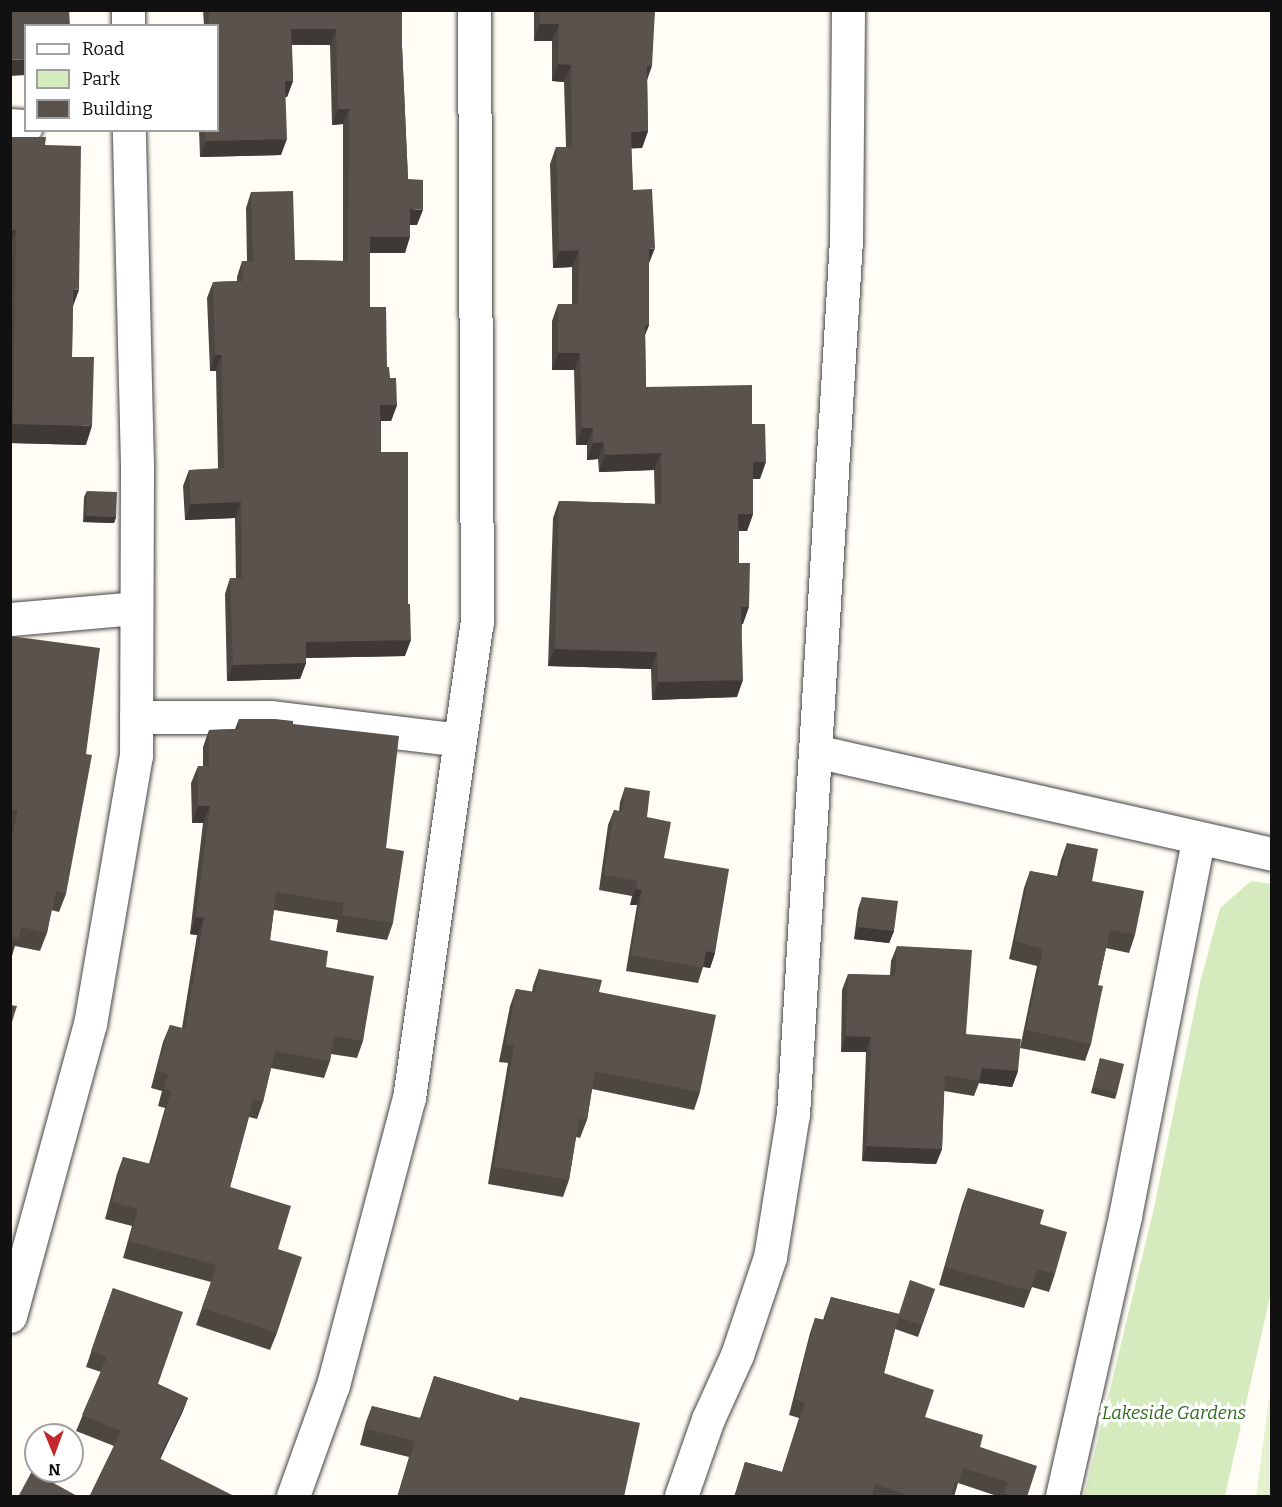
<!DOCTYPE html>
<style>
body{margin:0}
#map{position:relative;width:1282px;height:1507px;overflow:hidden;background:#fffdf5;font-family:Bitter,serif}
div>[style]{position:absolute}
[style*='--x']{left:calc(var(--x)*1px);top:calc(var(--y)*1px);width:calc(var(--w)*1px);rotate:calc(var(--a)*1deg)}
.green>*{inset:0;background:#d5ebbd}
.pitch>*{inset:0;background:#e6f2cf}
.roads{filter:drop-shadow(0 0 2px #444) drop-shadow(0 0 2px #444)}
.minor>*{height:33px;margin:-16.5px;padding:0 16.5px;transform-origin:16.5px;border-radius:16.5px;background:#fff}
.wall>*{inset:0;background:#4d4742}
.shaded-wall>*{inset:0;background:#3f3936}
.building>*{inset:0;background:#5a524d}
span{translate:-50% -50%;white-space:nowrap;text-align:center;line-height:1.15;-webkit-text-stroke:6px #fff;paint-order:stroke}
.park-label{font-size:18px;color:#2f6b1f;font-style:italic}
.frame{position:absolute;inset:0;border:12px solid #111;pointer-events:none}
.legend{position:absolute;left:24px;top:24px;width:195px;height:108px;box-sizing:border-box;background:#fff;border:2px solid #a0a0a0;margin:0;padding:8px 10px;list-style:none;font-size:18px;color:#111}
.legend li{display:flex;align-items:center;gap:12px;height:30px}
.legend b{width:30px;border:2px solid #a0a0a0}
.north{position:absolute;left:24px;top:1423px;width:60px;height:60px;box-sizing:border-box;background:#fff;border:2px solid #a0a0a0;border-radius:50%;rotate:179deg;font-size:16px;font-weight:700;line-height:24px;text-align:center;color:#111}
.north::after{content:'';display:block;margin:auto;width:21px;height:27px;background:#c4262e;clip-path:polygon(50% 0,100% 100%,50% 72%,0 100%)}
</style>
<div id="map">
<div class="green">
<div style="clip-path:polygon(1251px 881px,1272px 884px,1272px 1288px,1225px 1496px,1084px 1496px,1154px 1208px,1200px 983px,1220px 908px)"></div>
</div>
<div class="pitch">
<div style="clip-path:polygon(1269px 1399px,1272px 1400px,1271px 1496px,1256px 1496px)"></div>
</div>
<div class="roads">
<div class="minor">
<div style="--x:128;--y:10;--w:16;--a:90"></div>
<div style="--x:10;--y:125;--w:16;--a:4"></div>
<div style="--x:10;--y:619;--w:126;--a:-5"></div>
<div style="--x:136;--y:717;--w:134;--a:0"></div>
<div style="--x:270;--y:717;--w:191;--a:6.9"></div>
<div style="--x:815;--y:751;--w:468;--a:12.7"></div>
<div style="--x:10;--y:1316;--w:303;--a:-74.7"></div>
<div style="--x:90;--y:1024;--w:272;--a:-80.3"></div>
<div style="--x:136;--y:756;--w:291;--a:-89.8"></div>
<div style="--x:137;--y:465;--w:335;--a:-91.4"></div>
<div style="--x:293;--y:1496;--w:118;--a:-70.2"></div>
<div style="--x:333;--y:1385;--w:297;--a:-75.2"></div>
<div style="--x:409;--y:1098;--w:480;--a:-81.9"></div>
<div style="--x:477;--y:623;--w:613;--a:-90.28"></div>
<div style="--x:681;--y:1496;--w:82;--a:-70.7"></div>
<div style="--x:708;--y:1419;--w:70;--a:-65.6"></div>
<div style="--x:737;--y:1355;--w:103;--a:-71.4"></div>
<div style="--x:770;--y:1257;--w:145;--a:-80.9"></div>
<div style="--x:793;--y:1114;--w:876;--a:-86.53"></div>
<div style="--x:846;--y:240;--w:230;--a:-89.5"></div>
<div style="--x:1062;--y:1496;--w:287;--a:-77.3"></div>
<div style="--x:1125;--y:1216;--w:384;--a:-79"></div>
</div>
</div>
<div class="wall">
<div style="clip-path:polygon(203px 10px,402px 10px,402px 46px,408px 179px,417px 225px,410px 225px,405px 253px,370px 253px,370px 307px,397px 405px,391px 421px,381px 421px,381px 452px,405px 656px,306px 658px,306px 663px,300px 679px,227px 681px,225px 594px,230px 578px,236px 578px,235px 518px,185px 520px,183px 486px,189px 470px,218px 469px,216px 371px,210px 371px,207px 298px,213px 282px,237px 281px,237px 277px,242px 261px,247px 261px,246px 208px,251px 192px,295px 260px,343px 261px,343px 124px,332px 125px,330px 45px,292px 45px,293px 81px,287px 97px,285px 97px,281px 155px,200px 157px,199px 130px,218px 130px,218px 26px,204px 26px)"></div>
<div style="clip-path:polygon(534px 10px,655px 10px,647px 80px,648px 131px,642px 148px,631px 148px,633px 190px,649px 263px,649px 325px,645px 335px,646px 387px,752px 424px,760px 479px,753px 479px,753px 514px,747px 531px,739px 531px,739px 563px,743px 624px,742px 624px,737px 697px,652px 700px,651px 669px,548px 666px,553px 518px,559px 501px,655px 504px,654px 470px,599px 472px,598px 459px,587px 460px,587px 445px,576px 445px,574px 370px,552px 370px,552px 321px,558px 304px,572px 304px,572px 267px,553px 268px,550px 164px,556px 147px,566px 147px,564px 82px,552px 81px,552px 41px,534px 41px)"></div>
<div style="clip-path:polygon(11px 137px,45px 145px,73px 306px,72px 357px,86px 445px,10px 443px)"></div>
<div style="clip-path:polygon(87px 491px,116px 517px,114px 523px,83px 522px,84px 497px)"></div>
<div style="clip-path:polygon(10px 636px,66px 894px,59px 912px,51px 910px,47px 933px,40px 951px,15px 946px,12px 956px,10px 955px,10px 832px,11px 828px,10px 828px)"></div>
<div style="clip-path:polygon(239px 719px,293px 724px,386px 848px,393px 923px,387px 940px,336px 932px,338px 920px,274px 910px,270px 940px,326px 967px,363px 1041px,357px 1058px,331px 1054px,330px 1061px,324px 1078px,271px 1068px,263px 1102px,257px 1119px,249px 1117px,230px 1187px,278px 1249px,277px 1333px,270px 1350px,196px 1325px,211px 1282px,123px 1258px,132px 1226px,105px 1219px,117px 1174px,123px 1157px,149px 1164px,165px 1108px,158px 1106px,162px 1091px,151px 1088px,163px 1042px,170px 1025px,182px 1028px,197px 935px,190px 934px,203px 823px,192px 823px,191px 783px,198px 766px,203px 766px,203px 747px,209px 730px,235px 729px)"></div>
<div style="clip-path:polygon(625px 787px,647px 817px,664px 858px,715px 953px,710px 968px,703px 967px,698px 983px,626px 971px,637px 905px,630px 905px,632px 896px,599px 890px,608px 825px,614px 810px,619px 811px,620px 802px)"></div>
<div style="clip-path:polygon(1067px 843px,1092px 881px,1135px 935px,1129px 953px,1106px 948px,1098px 985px,1091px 1044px,1085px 1061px,1020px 1048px,1037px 966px,1009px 959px,1024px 888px,1030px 871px,1057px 876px,1061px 860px)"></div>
<div style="clip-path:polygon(862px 897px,894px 931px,889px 943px,854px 939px,858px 909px)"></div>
<div style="clip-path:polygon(897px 946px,966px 1034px,1018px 1071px,1012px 1087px,979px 1083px,974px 1096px,944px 1091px,942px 1149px,936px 1164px,862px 1161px,866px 1052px,841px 1052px,842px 990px,848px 974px,890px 975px,891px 961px)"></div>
<div style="clip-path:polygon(539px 969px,599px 992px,700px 1092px,694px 1110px,592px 1089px,587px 1120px,580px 1138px,576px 1137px,569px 1180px,563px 1197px,488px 1184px,508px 1063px,499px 1062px,510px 1006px,516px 989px,532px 992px,533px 986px)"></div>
<div style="clip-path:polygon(1100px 1058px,1117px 1093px,1115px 1099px,1091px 1093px)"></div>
<div style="clip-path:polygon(968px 1188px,1040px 1224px,1055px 1274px,1049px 1292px,1032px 1287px,1024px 1308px,939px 1285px,962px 1205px)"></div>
<div style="clip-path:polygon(113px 1288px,158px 1384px,188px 1398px,182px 1413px,160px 1459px,114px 1446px,76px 1431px,101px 1372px,86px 1367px)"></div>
<div style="clip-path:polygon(935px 1289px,918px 1337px,895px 1329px,884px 1373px,925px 1417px,980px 1447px,1027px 1497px,1000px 1497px,958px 1483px,954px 1497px,734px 1497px,745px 1462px,782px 1472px,799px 1418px,789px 1415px,810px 1333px,815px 1318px,823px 1320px,831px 1297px,899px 1314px)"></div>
<div style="clip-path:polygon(434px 1376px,518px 1401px,520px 1397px,624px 1497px,397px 1497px,409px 1457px,360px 1445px,366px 1422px,372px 1406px,420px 1418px)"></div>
</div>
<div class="shaded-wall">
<div style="clip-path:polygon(540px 24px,559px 24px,552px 41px,534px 41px)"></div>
<div style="clip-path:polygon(291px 29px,336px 29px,330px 45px,286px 44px)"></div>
<div style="clip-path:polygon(26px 59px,26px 75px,10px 76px,10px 60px)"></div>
<div style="clip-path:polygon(558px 64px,571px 65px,564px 82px,552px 81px)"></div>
<div style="clip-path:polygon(647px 66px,652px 66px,646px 83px)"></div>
<div style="clip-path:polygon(285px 81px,293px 81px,287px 97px,279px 97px)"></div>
<div style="clip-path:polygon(338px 109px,349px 109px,343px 124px,332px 125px)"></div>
<div style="clip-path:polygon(648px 131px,642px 148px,624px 149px,631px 132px)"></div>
<div style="clip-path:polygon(287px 139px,281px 155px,200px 157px,206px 141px)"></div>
<div style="clip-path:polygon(410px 209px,423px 210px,417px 225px,405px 225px)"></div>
<div style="clip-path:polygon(10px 230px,16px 230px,10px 245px)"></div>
<div style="clip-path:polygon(370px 237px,410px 237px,405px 253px,364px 253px)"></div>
<div style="clip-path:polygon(655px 248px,648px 266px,649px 249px)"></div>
<div style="clip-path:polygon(579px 250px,572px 267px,553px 268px,559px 251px)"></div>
<div style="clip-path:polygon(73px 289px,79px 290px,72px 309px)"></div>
<div style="clip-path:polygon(645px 325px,649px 325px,642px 342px)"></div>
<div style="clip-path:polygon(558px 353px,580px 353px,574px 370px,552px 370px)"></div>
<div style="clip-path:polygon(215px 355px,222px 355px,216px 371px,210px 371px)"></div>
<div style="clip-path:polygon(380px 405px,397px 405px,391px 421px,375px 421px)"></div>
<div style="clip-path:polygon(13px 424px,92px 426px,86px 445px,10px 443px,10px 431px)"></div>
<div style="clip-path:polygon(582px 428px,593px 428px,587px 445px,576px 445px)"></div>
<div style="clip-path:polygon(604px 442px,598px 459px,587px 460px,593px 443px)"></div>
<div style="clip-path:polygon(661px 453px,654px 470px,599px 472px,605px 455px)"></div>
<div style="clip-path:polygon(753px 462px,766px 462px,760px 479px,747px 479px)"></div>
<div style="clip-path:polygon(241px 502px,235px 518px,185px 520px,191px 504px)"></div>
<div style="clip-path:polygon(738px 514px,753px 514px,747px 531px,732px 531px)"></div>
<div style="clip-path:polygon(86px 516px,116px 517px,114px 523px,83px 522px)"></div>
<div style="clip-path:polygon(741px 607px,749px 607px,743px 624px,735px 624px)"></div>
<div style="clip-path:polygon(411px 640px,405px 656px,300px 658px,306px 642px)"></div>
<div style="clip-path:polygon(555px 649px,657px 652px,651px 669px,548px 666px)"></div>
<div style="clip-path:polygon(306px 663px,300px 679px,227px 681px,233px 665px)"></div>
<div style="clip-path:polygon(743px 680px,737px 697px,652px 700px,658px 682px)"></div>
<div style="clip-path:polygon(198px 806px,210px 806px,203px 823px,192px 823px)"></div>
<div style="clip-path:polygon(636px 889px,642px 890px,637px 905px,630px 905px)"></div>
<div style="clip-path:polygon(196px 917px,204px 918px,197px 935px,190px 934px)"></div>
<div style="clip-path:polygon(858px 927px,894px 931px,889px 943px,854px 939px)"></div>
<div style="clip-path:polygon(706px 951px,715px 953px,710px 968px,700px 966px)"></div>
<div style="clip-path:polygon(846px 1036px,871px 1037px,866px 1052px,841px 1052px)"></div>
<div style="clip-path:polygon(982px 1068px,1018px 1071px,1012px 1087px,979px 1083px)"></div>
<div style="clip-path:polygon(867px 1146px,942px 1149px,936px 1164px,862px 1161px)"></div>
<div style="clip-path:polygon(188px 1398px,182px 1413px,153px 1474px,159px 1458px)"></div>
</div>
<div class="building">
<div style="clip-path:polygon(10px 10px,69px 10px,70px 26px,26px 26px,26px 59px,10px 60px)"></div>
<div style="clip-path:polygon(209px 10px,402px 10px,402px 46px,408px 179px,423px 180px,423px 210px,410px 209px,410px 237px,370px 237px,370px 307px,386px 307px,387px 367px,389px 367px,390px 378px,396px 378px,397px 405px,380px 405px,381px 452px,408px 452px,408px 604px,410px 604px,411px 640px,306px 642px,306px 663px,233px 665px,230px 578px,242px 578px,241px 502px,191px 504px,189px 470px,224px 468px,222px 355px,215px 355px,213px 282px,243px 281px,242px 261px,253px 261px,251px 192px,293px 191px,295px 260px,348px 261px,349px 109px,338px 109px,336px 29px,291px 29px,293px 81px,285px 81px,287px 139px,206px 141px,205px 130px,218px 130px,218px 26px,209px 26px)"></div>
<div style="clip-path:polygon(540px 10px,655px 10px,652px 66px,647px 66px,648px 131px,631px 132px,633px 190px,652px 189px,655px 248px,649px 249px,649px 325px,645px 325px,646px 387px,752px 385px,752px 424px,765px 424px,766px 462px,753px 462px,753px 514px,738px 514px,739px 563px,750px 563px,749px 607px,741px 607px,743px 680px,658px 682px,657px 652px,555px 649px,559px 501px,661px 504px,661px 453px,605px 455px,604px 442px,593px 443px,593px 428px,582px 428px,580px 353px,558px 353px,558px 304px,578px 304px,579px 250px,559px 251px,556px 147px,572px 147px,571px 65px,558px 64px,559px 24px,540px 24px)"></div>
<div style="clip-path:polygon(11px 137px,46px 137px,45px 145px,81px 146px,79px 290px,73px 289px,72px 357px,94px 357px,92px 426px,13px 424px,16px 230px,10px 230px)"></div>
<div style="clip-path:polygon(87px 491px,117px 492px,116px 517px,86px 516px)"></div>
<div style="clip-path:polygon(10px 636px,100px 648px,86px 754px,92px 755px,66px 894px,56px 891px,47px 933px,21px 927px,18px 938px,10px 936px,10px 845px,18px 810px,10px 809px)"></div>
<div style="clip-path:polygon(239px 719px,275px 719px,293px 721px,293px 724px,399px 736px,386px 848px,404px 851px,393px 923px,342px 915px,344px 903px,276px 892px,270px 940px,328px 951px,326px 967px,374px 976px,363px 1041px,334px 1036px,330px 1061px,275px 1051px,263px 1102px,253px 1099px,230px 1187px,291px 1206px,278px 1249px,302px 1257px,277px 1333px,202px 1308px,217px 1265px,129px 1241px,138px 1209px,112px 1202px,123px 1157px,151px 1164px,171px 1091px,164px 1089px,168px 1074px,157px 1071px,170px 1025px,185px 1029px,204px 918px,196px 917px,210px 806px,198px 806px,198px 766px,209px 766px,209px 730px,239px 729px)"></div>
<div style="clip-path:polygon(625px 787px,650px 791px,647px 817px,671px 822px,664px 858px,729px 869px,715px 953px,706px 951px,703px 968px,631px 955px,642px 890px,636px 889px,637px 881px,604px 875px,614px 810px,622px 812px)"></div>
<div style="clip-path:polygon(1067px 843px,1098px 849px,1092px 881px,1144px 891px,1135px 935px,1110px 930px,1098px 985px,1103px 986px,1091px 1044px,1026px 1030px,1043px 949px,1015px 941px,1030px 871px,1060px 877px)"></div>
<div style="clip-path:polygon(862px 897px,898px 901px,894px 931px,858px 927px)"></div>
<div style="clip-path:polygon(897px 946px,972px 950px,966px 1034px,1021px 1039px,1018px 1071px,982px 1068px,979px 1081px,945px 1075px,942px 1149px,867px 1146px,871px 1037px,846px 1036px,848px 974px,895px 976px)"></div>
<div style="clip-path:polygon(539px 969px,602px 980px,599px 992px,716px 1015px,700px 1092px,595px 1071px,587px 1120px,579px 1119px,569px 1180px,494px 1167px,514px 1046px,506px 1044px,516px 989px,535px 992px)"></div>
<div style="clip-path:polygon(10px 1005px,17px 1006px,10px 1028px)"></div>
<div style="clip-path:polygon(1100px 1058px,1124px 1064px,1117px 1093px,1093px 1087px)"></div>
<div style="clip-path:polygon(968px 1188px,1044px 1210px,1040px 1224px,1067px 1232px,1055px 1274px,1037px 1269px,1030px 1291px,945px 1267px)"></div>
<div style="clip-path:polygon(910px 1280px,935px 1289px,922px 1325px,898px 1317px)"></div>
<div style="clip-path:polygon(113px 1288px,183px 1312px,158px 1384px,188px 1398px,159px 1458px,236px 1497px,89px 1497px,121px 1431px,82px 1415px,107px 1357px,91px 1351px)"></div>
<div style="clip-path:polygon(831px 1297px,899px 1314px,884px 1373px,934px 1390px,925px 1417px,983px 1435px,980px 1447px,1037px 1466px,1027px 1497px,1016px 1497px,1004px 1493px,1008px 1482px,963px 1468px,959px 1483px,955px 1482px,950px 1497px,914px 1497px,875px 1484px,872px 1497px,735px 1497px,745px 1462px,782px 1472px,805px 1403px,795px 1399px,815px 1318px,825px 1320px)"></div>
<div style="clip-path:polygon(434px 1376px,519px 1401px,520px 1397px,640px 1423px,624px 1497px,398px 1497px,415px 1441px,366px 1429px,372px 1406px,421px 1419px)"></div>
<div style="clip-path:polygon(32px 1471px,79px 1497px,18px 1497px)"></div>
</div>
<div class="park-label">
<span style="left:1174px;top:1413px">Lakeside Gardens</span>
</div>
<div class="frame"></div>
<ul class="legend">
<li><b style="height:8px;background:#fff"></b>Road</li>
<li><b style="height:16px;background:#d5ebbd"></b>Park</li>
<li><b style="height:16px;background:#5a524d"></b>Building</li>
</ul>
<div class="north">N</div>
</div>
